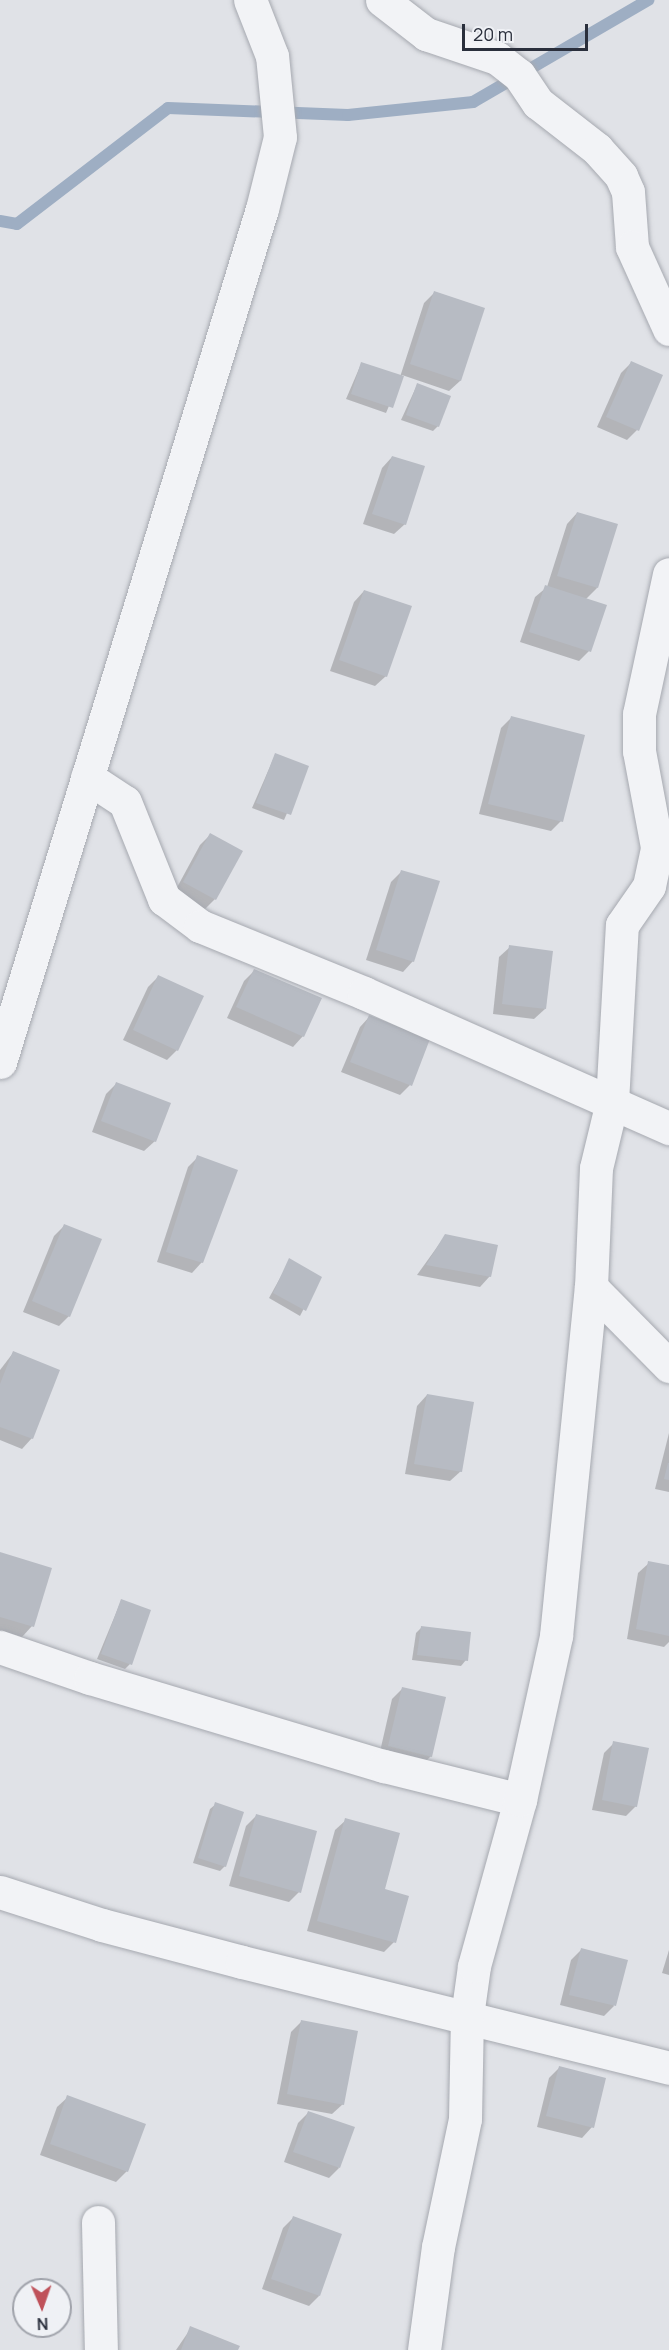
<!DOCTYPE html>
<style>
body{margin:0}
#map{position:relative;width:669px;height:2350px;overflow:hidden;background:#e0e2e7;font-family:Manrope,sans-serif}
div>[style]{position:absolute}
[style*='--x']{left:calc(var(--x)*1px);top:calc(var(--y)*1px);width:calc(var(--w)*1px);rotate:calc(var(--a)*1deg)}
.shadow>*{inset:0;background:#0003}
.stream>*{height:12px;margin:-6px;padding:0 6px;transform-origin:6px;border-radius:6px;background:#9eaec3}
.building>*{inset:0;background:#b7bbc3}
.roads{filter:drop-shadow(0 0 2px #a6a9b0) drop-shadow(0 0 2px #a6a9b0)}
.minor>*{height:33px;margin:-16.5px;padding:0 16.5px;transform-origin:16.5px;border-radius:16.5px;background:#f2f3f6}
span{translate:-50% -50%;white-space:nowrap;text-align:center;line-height:1.15;-webkit-text-stroke:6px #eff1f5;paint-order:stroke}
.north{position:absolute;left:12px;top:2278px;width:60px;height:60px;box-sizing:border-box;background:#eff1f5;border:2px solid #a0a3ab;border-radius:50%;rotate:178deg;font-size:16px;font-weight:700;line-height:24px;text-align:center;color:#2a2f3c}
.north::after{content:'';display:block;margin:auto;width:21px;height:27px;background:#bf525a;clip-path:polygon(50% 0,100% 100%,50% 72%,0 100%)}
.scale{position:absolute;left:462px;top:24px;width:126px;height:27px;box-sizing:border-box;border:3px solid #2a2f3c;border-top:0;padding-left:8px;font-size:18px;line-height:21px;white-space:nowrap;color:#2a2f3c;-webkit-text-stroke:4px #eff1f5;paint-order:stroke}
</style>
<div id="map">
<div class="shadow">
<div style="clip-path:polygon(434px 293px,483px 309px,460px 381px,449px 391px,402px 375px,386px 413px,346px 399px,361px 364px,400px 377px,424px 303px)"></div>
<div style="clip-path:polygon(632px 362px,637px 430px,627px 440px,597px 427px,621px 373px)"></div>
<div style="clip-path:polygon(417px 385px,438px 426px,433px 431px,401px 420px)"></div>
<div style="clip-path:polygon(392px 457px,405px 524px,394px 534px,363px 524px,382px 468px)"></div>
<div style="clip-path:polygon(577px 513px,597px 588px,585px 600px,589px 651px,579px 661px,520px 642px,535px 597px,547px 587px,567px 524px)"></div>
<div style="clip-path:polygon(364px 591px,386px 676px,375px 686px,330px 671px,354px 602px)"></div>
<div style="clip-path:polygon(511px 718px,561px 821px,551px 831px,479px 814px,501px 728px)"></div>
<div style="clip-path:polygon(275px 755px,307px 767px,284px 820px,252px 808px)"></div>
<div style="clip-path:polygon(210px 835px,215px 899px,205px 909px,174px 893px,200px 845px)"></div>
<div style="clip-path:polygon(402px 871px,413px 961px,403px 972px,366px 960px,391px 882px)"></div>
<div style="clip-path:polygon(510px 947px,545px 1009px,534px 1019px,493px 1014px,499px 957px)"></div>
<div style="clip-path:polygon(254px 971px,303px 1036px,293px 1047px,227px 1018px,244px 981px)"></div>
<div style="clip-path:polygon(158px 977px,177px 1050px,167px 1060px,123px 1040px,148px 987px)"></div>
<div style="clip-path:polygon(370px 1016px,410px 1085px,400px 1095px,341px 1072px,360px 1027px)"></div>
<div style="clip-path:polygon(116px 1084px,155px 1141px,144px 1151px,92px 1132px,106px 1094px)"></div>
<div style="clip-path:polygon(198px 1157px,202px 1262px,192px 1273px,157px 1262px,188px 1167px)"></div>
<div style="clip-path:polygon(64px 1226px,69px 1316px,59px 1326px,23px 1312px,54px 1236px)"></div>
<div style="clip-path:polygon(445px 1236px,490px 1276px,480px 1287px,417px 1275px)"></div>
<div style="clip-path:polygon(290px 1260px,320px 1277px,300px 1316px,269px 1298px)"></div>
<div style="clip-path:polygon(13px 1353px,32px 1438px,22px 1449px,0 1440px,0 1370px)"></div>
<div style="clip-path:polygon(427px 1395px,461px 1471px,450px 1481px,405px 1474px,417px 1406px)"></div>
<div style="clip-path:polygon(669px 1433px,669px 1492px,655px 1489px)"></div>
<div style="clip-path:polygon(0 1553px,32px 1626px,22px 1637px,0 1630px)"></div>
<div style="clip-path:polygon(649px 1563px,669px 1566px,669px 1642px,664px 1647px,627px 1639px,638px 1573px)"></div>
<div style="clip-path:polygon(121px 1601px,130px 1664px,125px 1669px,97px 1659px)"></div>
<div style="clip-path:polygon(421px 1628px,466px 1660px,461px 1666px,412px 1660px,416px 1633px)"></div>
<div style="clip-path:polygon(402px 1689px,431px 1756px,421px 1766px,379px 1756px,392px 1699px)"></div>
<div style="clip-path:polygon(614px 1743px,636px 1806px,626px 1816px,592px 1810px,604px 1753px)"></div>
<div style="clip-path:polygon(216px 1804px,225px 1866px,220px 1871px,193px 1863px,210px 1809px)"></div>
<div style="clip-path:polygon(256px 1816px,299px 1892px,289px 1902px,229px 1886px,246px 1826px)"></div>
<div style="clip-path:polygon(346px 1820px,383px 1890px,394px 1942px,384px 1952px,307px 1931px,335px 1830px)"></div>
<div style="clip-path:polygon(581px 1950px,614px 2006px,604px 2016px,560px 2005px,571px 1960px)"></div>
<div style="clip-path:polygon(669px 1950px,669px 1975px,662px 1973px)"></div>
<div style="clip-path:polygon(301px 2022px,343px 2104px,332px 2114px,277px 2104px,291px 2032px)"></div>
<div style="clip-path:polygon(559px 2068px,592px 2127px,582px 2138px,537px 2127px,549px 2078px)"></div>
<div style="clip-path:polygon(68px 2097px,127px 2171px,116px 2182px,40px 2155px,57px 2107px)"></div>
<div style="clip-path:polygon(309px 2112px,339px 2168px,329px 2178px,284px 2162px,298px 2123px)"></div>
<div style="clip-path:polygon(293px 2218px,319px 2296px,309px 2306px,262px 2289px,283px 2228px)"></div>
<div style="clip-path:polygon(191px 2328px,237px 2350px,176px 2350px)"></div>
</div>
<div class="stream">
<div style="--x:0;--y:221;--w:17;--a:10"></div>
<div style="--x:17;--y:224;--w:190;--a:-37.5"></div>
<div style="--x:168;--y:108;--w:180;--a:2.2"></div>
<div style="--x:348;--y:115;--w:126;--a:-5.9"></div>
<div style="--x:473;--y:102;--w:203;--a:-30.2"></div>
</div>
<div class="building">
<div style="clip-path:polygon(434px 291px,485px 308px,461px 381px,410px 364px)"></div>
<div style="clip-path:polygon(631px 361px,663px 375px,639px 431px,606px 417px)"></div>
<div style="clip-path:polygon(361px 362px,404px 376px,393px 408px,351px 394px)"></div>
<div style="clip-path:polygon(417px 383px,451px 396px,439px 427px,406px 415px)"></div>
<div style="clip-path:polygon(392px 456px,425px 466px,406px 525px,372px 514px)"></div>
<div style="clip-path:polygon(577px 512px,618px 524px,598px 588px,557px 576px)"></div>
<div style="clip-path:polygon(545px 585px,607px 605px,591px 652px,529px 632px)"></div>
<div style="clip-path:polygon(364px 590px,412px 606px,387px 677px,339px 660px)"></div>
<div style="clip-path:polygon(511px 716px,585px 735px,563px 822px,488px 804px)"></div>
<div style="clip-path:polygon(275px 753px,309px 766px,291px 815px,256px 803px)"></div>
<div style="clip-path:polygon(210px 833px,243px 851px,216px 900px,183px 882px)"></div>
<div style="clip-path:polygon(401px 870px,440px 881px,414px 962px,376px 950px)"></div>
<div style="clip-path:polygon(509px 945px,553px 951px,546px 1009px,502px 1004px)"></div>
<div style="clip-path:polygon(254px 969px,322px 998px,304px 1037px,236px 1007px)"></div>
<div style="clip-path:polygon(158px 975px,204px 996px,178px 1051px,133px 1030px)"></div>
<div style="clip-path:polygon(369px 1015px,430px 1039px,412px 1086px,350px 1062px)"></div>
<div style="clip-path:polygon(116px 1082px,171px 1103px,156px 1142px,101px 1121px)"></div>
<div style="clip-path:polygon(197px 1155px,238px 1170px,203px 1263px,166px 1252px)"></div>
<div style="clip-path:polygon(64px 1224px,102px 1239px,70px 1317px,32px 1301px)"></div>
<div style="clip-path:polygon(445px 1234px,498px 1245px,491px 1277px,426px 1265px)"></div>
<div style="clip-path:polygon(289px 1258px,322px 1277px,306px 1311px,273px 1293px)"></div>
<div style="clip-path:polygon(13px 1351px,60px 1370px,33px 1439px,0 1427px,0 1384px)"></div>
<div style="clip-path:polygon(427px 1394px,474px 1402px,462px 1472px,414px 1464px)"></div>
<div style="clip-path:polygon(668px 1463px,669px 1463px,669px 1480px,664px 1479px)"></div>
<div style="clip-path:polygon(0 1552px,52px 1568px,34px 1627px,0 1617px)"></div>
<div style="clip-path:polygon(648px 1561px,669px 1565px,669px 1636px,636px 1629px)"></div>
<div style="clip-path:polygon(121px 1599px,151px 1610px,132px 1665px,101px 1654px)"></div>
<div style="clip-path:polygon(421px 1626px,471px 1632px,468px 1661px,417px 1655px)"></div>
<div style="clip-path:polygon(402px 1687px,446px 1697px,432px 1757px,388px 1746px)"></div>
<div style="clip-path:polygon(613px 1741px,649px 1748px,637px 1807px,602px 1800px)"></div>
<div style="clip-path:polygon(215px 1802px,244px 1812px,226px 1867px,198px 1858px)"></div>
<div style="clip-path:polygon(256px 1814px,317px 1831px,301px 1893px,239px 1876px)"></div>
<div style="clip-path:polygon(345px 1818px,400px 1833px,385px 1889px,409px 1896px,396px 1943px,317px 1921px)"></div>
<div style="clip-path:polygon(581px 1948px,628px 1960px,616px 2006px,569px 1995px)"></div>
<div style="clip-path:polygon(301px 2020px,358px 2031px,344px 2105px,287px 2094px)"></div>
<div style="clip-path:polygon(559px 2066px,606px 2078px,594px 2128px,546px 2116px)"></div>
<div style="clip-path:polygon(67px 2095px,146px 2124px,128px 2172px,50px 2144px)"></div>
<div style="clip-path:polygon(308px 2111px,355px 2127px,340px 2168px,293px 2152px)"></div>
<div style="clip-path:polygon(293px 2216px,342px 2234px,320px 2296px,271px 2279px)"></div>
<div style="clip-path:polygon(190px 2326px,240px 2346px,238px 2350px,181px 2350px)"></div>
</div>
<div class="roads">
<div class="minor">
<div style="--x:382;--y:0;--w:56;--a:37.7"></div>
<div style="--x:426;--y:34;--w:75;--a:18.7"></div>
<div style="--x:497;--y:58;--w:28;--a:38"></div>
<div style="--x:519;--y:75;--w:34;--a:56"></div>
<div style="--x:538;--y:103;--w:75;--a:37.9"></div>
<div style="--x:597;--y:149;--w:36;--a:48"></div>
<div style="--x:621;--y:176;--w:17;--a:66"></div>
<div style="--x:628;--y:192;--w:55;--a:85.8"></div>
<div style="--x:632;--y:247;--w:90;--a:65.7"></div>
<div style="--x:87;--y:777;--w:45;--a:33.3"></div>
<div style="--x:125;--y:802;--w:105;--a:68.1"></div>
<div style="--x:164;--y:899;--w:45;--a:36.9"></div>
<div style="--x:200;--y:926;--w:177;--a:22.2"></div>
<div style="--x:364;--y:993;--w:334;--a:23.9"></div>
<div style="--x:0;--y:1062;--w:892;--a:-72.93"></div>
<div style="--x:262;--y:209;--w:74;--a:-76"></div>
<div style="--x:280;--y:137;--w:81;--a:-95.6"></div>
<div style="--x:272;--y:56;--w:60;--a:-111.4"></div>
<div style="--x:591;--y:1287;--w:111;--a:45.4"></div>
<div style="--x:0;--y:1647;--w:95;--a:19"></div>
<div style="--x:90;--y:1678;--w:307;--a:16.7"></div>
<div style="--x:384;--y:1766;--w:140;--a:14"></div>
<div style="--x:0;--y:1892;--w:107;--a:17.9"></div>
<div style="--x:102;--y:1925;--w:145;--a:14.8"></div>
<div style="--x:242;--y:1962;--w:440;--a:13.9"></div>
<div style="--x:98;--y:2222;--w:128;--a:88.7"></div>
<div style="--x:424;--y:2350;--w:104;--a:-82.3"></div>
<div style="--x:438;--y:2247;--w:131;--a:-78.1"></div>
<div style="--x:465;--y:2119;--w:103;--a:-88.9"></div>
<div style="--x:467;--y:2016;--w:50;--a:-82"></div>
<div style="--x:474;--y:1966;--w:172;--a:-74.5"></div>
<div style="--x:520;--y:1800;--w:168;--a:-77.6"></div>
<div style="--x:556;--y:1636;--w:351;--a:-84.3"></div>
<div style="--x:591;--y:1287;--w:119;--a:-87.6"></div>
<div style="--x:596;--y:1168;--w:68;--a:-76.4"></div>
<div style="--x:612;--y:1102;--w:177;--a:-86.8"></div>
<div style="--x:622;--y:925;--w:47;--a:-55.3"></div>
<div style="--x:649;--y:886;--w:40;--a:-78"></div>
<div style="--x:657;--y:847;--w:98;--a:-100.6"></div>
<div style="--x:639;--y:751;--w:37;--a:-90"></div>
<div style="--x:639;--y:714;--w:143;--a:-77.9"></div>
</div>
</div>
<div class="north">N</div>
<div class="scale">20 m</div>
</div>
